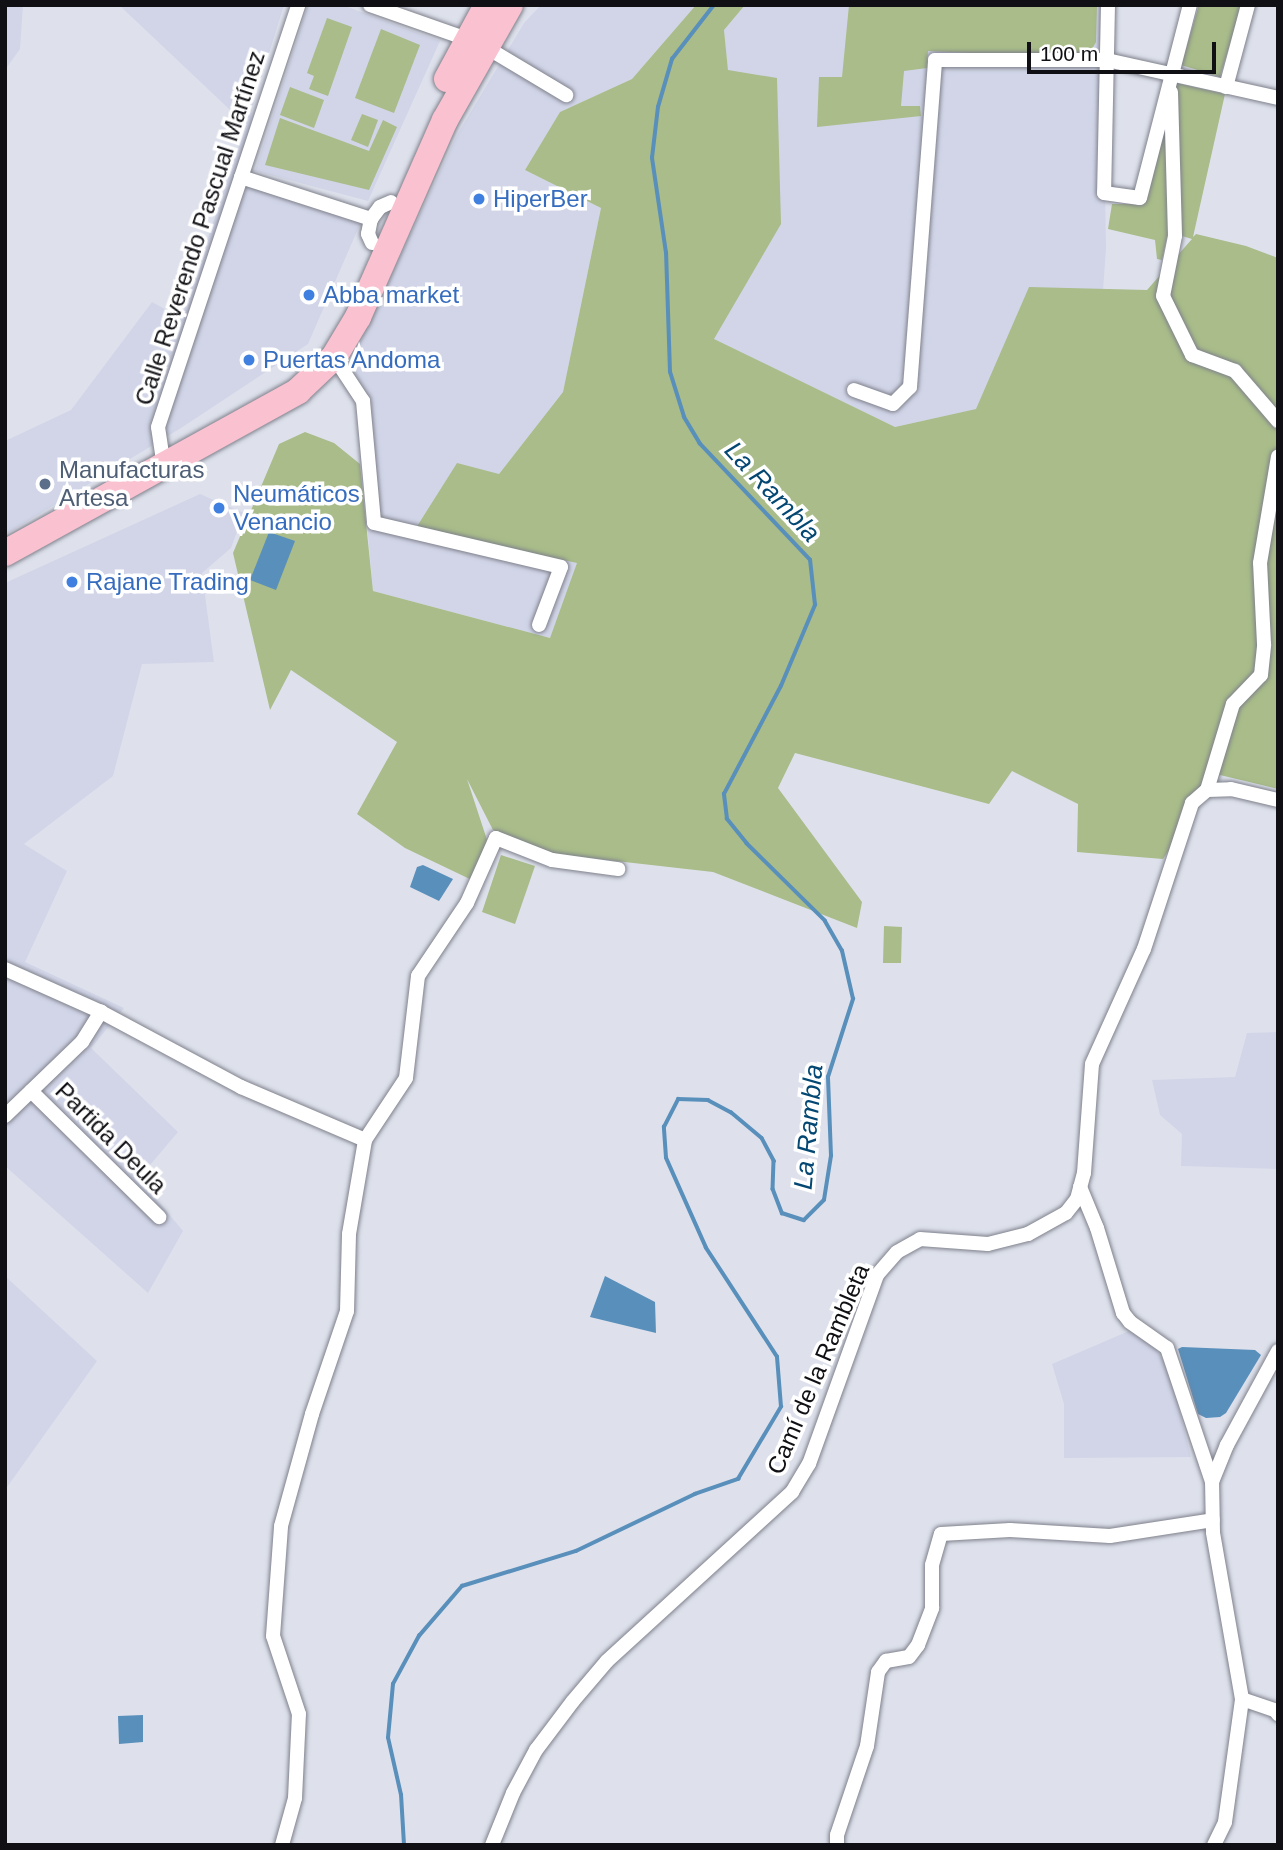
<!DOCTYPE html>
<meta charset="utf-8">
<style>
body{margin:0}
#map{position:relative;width:1283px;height:1850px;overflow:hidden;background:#dee1ec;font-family:Helvetica,sans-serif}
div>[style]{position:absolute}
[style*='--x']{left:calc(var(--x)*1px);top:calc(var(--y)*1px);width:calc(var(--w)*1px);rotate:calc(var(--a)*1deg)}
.built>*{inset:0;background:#d2d5e8}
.green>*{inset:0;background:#a9bc89}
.water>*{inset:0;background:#598fbb}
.stream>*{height:3.5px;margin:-1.75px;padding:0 1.75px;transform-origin:1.75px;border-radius:1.75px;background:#598fbb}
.roads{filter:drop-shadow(0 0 2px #7e818b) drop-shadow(0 0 2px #7e818b)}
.street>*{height:14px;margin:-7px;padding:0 7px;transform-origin:7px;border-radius:7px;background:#fff}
.highway>*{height:26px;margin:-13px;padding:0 13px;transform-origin:13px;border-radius:13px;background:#fac1d0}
.dots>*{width:19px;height:19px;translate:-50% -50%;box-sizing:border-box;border:4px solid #fff;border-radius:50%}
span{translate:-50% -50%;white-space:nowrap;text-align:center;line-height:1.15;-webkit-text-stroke:7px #fff;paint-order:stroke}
.shop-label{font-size:24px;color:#366cbe}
.left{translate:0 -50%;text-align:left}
.street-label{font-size:24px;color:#101014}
.service-label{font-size:24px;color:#4e5e75}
.water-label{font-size:26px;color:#034772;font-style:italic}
.frame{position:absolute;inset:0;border:7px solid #101014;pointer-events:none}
.scale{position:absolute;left:1027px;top:42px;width:189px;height:32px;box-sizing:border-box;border:4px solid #101014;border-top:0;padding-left:9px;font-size:21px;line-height:24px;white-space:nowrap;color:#101014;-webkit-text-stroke:5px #fff;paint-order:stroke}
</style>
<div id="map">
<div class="built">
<div style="clip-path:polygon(5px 5px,23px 5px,20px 49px,5px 70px)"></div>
<div style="clip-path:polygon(119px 5px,284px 5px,252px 108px,246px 186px,361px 222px,308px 344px,181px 428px,5px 535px,5px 441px,71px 410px,152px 302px,181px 318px,246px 125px)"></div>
<div style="clip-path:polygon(308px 5px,342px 5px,440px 41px,368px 201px,255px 171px)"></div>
<div style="clip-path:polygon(541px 5px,696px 5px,632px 79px,560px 112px,525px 170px,601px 208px,563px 392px,499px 474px,417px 528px,578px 563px,550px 638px,373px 591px,352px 359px,457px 135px,524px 23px)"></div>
<div style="clip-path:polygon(745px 5px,1102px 5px,1106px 248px,1103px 291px,1029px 288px,977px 409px,895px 427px,713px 339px,781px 223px,728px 71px,724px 30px)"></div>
<div style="clip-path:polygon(200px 494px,244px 513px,231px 548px,202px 573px,214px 662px,142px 664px,113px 776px,24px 844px,67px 871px,25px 962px,124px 1008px,91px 1048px,178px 1132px,139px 1178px,183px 1231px,148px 1293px,5px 1166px,5px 583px)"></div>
<div style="clip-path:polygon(1278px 1032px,1278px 1169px,1181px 1166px,1182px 1134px,1160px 1115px,1152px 1080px,1235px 1077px,1247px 1033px)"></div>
<div style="clip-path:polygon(5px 1276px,97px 1361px,5px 1490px)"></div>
<div style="clip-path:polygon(1129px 1331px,1153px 1345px,1169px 1369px,1191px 1457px,1064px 1458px,1064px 1404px,1052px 1364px)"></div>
</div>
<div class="green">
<div style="clip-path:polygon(696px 5px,745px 5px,724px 30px,728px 70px,777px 78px,781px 224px,714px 339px,895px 427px,976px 409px,1029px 287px,1147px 290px,1192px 239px,1182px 236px,1176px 83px,1225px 94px,1193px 237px,1196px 234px,1246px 246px,1278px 258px,1278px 789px,1220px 775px,1163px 859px,1077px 852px,1078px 804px,1012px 771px,989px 804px,795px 753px,778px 788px,862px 902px,857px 928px,713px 872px,554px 854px,493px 830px,467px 779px,492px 855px,476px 882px,405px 848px,357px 814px,397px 742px,291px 670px,270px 710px,233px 553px,279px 444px,305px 432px,334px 443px,360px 464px,373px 591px,550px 638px,577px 563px,416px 528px,457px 463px,499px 474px,563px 392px,601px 208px,525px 170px,560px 112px,632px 79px)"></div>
<div style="clip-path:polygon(849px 5px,1097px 5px,1096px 42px,1087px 58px,928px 51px,927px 68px,904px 71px,901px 106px,920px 106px,921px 116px,817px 127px,819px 77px,842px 77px)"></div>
<div style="clip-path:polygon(1199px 5px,1242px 5px,1220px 77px,1181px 65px)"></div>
<div style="clip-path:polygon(327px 18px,352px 27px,328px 96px,309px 89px,314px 76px,307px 73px)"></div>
<div style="clip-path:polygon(381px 29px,420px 45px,394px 113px,355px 98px)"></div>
<div style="clip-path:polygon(290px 87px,324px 100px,314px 128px,280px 115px)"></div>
<div style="clip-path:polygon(1166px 108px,1168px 233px,1162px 260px,1157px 259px,1155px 240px,1108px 229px,1112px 204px,1143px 204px)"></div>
<div style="clip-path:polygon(362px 114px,378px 120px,368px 147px,351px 140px)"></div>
<div style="clip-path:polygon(280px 118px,369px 151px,383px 120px,397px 127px,369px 190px,265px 165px)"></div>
<div style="clip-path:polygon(501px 855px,535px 866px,515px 924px,482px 912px)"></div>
<div style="clip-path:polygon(884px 926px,902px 927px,901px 963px,883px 963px)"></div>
</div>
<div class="water">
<div style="clip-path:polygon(269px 532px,295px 541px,276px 590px,250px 580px)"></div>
<div style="clip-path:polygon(423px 865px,453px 879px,439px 901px,410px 887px,417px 867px)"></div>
<div style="clip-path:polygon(605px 1276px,655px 1302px,656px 1333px,590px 1317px)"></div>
<div style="clip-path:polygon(1182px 1347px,1255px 1350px,1261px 1355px,1226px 1413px,1220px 1417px,1206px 1418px,1198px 1414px,1178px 1349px)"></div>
<div style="clip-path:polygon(143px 1715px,143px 1742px,119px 1744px,118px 1716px)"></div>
</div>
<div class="stream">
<div style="--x:404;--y:1845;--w:50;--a:-93.4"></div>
<div style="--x:401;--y:1795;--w:58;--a:-102.8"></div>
<div style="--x:388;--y:1738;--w:54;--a:-84.7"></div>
<div style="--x:393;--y:1684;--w:55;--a:-61.6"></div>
<div style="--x:419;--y:1636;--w:66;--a:-49.3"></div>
<div style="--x:462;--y:1586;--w:119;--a:-17.1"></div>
<div style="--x:576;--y:1551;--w:132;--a:-25.6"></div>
<div style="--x:695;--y:1494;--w:46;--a:-19.2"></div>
<div style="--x:738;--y:1479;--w:84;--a:-59.2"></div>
<div style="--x:781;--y:1407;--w:50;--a:-94.6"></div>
<div style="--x:777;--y:1357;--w:130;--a:-123.1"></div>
<div style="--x:706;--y:1248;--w:98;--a:-114"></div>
<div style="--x:666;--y:1158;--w:31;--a:-94"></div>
<div style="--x:664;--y:1127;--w:31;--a:-63"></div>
<div style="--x:678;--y:1099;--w:30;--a:2"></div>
<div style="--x:708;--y:1100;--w:26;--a:28"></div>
<div style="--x:731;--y:1112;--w:40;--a:40"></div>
<div style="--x:762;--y:1138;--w:26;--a:62"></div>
<div style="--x:774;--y:1161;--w:28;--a:92"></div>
<div style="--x:773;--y:1189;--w:26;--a:69"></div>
<div style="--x:782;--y:1213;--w:23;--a:18"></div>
<div style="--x:804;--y:1220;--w:28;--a:-45"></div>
<div style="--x:824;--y:1200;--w:45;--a:-81"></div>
<div style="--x:831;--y:1156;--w:79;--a:-92.2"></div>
<div style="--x:828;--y:1077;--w:82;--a:-72.2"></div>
<div style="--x:853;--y:999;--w:49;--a:-102.9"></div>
<div style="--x:842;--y:951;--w:34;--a:-120"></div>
<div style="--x:825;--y:921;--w:110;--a:-135.4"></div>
<div style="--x:747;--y:844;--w:32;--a:-129"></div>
<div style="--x:727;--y:819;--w:25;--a:-97"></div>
<div style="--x:724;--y:794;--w:122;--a:-62.2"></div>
<div style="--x:781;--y:686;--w:88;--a:-67.2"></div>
<div style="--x:815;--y:605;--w:45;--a:-96.3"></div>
<div style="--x:810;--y:560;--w:160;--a:-133.5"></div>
<div style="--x:700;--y:444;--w:31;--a:-121"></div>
<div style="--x:684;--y:417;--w:47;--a:-107.3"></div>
<div style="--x:670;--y:372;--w:119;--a:-91.9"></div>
<div style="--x:666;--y:253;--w:96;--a:-98.4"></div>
<div style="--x:652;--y:158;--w:51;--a:-83.3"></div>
<div style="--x:658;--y:107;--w:50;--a:-73.7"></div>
<div style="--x:672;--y:59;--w:68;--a:-52.1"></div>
</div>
<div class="roads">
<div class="street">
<div style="--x:370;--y:5;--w:103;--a:19.3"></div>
<div style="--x:1108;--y:5;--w:188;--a:91.2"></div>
<div style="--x:1104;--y:193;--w:36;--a:8"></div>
<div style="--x:1140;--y:198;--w:199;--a:-75.5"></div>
<div style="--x:484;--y:46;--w:96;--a:30.9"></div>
<div style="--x:1226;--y:87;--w:85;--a:-75"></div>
<div style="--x:1171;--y:92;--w:144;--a:88.4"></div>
<div style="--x:1175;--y:236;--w:61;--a:101.3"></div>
<div style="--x:1163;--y:296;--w:66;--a:63.8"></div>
<div style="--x:1192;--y:355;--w:46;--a:20.4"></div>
<div style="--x:1235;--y:371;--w:66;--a:49.3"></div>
<div style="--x:241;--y:177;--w:137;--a:17.9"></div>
<div style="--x:372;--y:243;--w:10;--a:-114"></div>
<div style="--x:368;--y:234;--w:15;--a:-79"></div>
<div style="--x:371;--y:219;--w:15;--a:-53"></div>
<div style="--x:380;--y:207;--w:12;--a:-24"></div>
<div style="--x:334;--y:357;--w:53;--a:56.6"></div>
<div style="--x:363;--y:401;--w:122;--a:84.8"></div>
<div style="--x:374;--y:523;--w:192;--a:13.2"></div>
<div style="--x:561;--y:567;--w:62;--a:110.8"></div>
<div style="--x:854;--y:390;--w:41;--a:19.7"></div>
<div style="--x:893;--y:404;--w:24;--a:-45"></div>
<div style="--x:910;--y:387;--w:328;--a:-85.6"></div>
<div style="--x:935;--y:60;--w:172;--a:0"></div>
<div style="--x:1107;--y:60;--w:175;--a:12.5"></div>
<div style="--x:164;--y:467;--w:40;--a:-98.5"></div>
<div style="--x:158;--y:427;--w:445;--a:-71.6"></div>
<div style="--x:1207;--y:790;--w:90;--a:-73.2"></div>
<div style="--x:1233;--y:704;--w:40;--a:-46"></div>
<div style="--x:1261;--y:675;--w:31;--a:-84"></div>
<div style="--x:1264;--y:644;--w:81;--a:-92.8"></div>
<div style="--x:1260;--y:563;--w:108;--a:-80.4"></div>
<div style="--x:5;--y:969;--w:105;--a:24.1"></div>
<div style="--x:101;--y:1012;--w:159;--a:28.2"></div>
<div style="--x:241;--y:1087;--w:135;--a:23.1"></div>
<div style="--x:365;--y:1140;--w:74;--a:-56.5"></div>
<div style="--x:406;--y:1078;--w:103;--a:-83.3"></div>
<div style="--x:418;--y:976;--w:88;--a:-56.1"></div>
<div style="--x:467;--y:903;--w:71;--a:-66"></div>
<div style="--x:496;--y:838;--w:60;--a:21.4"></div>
<div style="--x:552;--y:860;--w:67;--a:7.8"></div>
<div style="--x:31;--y:1091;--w:180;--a:44.5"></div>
<div style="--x:5;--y:1116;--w:107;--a:-43.9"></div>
<div style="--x:82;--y:1042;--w:36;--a:-58"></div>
<div style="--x:1080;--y:1187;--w:44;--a:67.5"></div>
<div style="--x:1097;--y:1228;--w:89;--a:73"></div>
<div style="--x:1123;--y:1313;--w:11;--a:52"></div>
<div style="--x:1130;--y:1322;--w:45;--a:35.1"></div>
<div style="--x:1167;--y:1348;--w:141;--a:71.4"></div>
<div style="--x:1242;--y:1699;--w:36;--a:19"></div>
<div style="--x:1276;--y:1711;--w:4;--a:56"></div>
<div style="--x:282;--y:1845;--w:49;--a:-74.5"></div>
<div style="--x:295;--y:1798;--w:84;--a:-87.3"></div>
<div style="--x:299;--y:1714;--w:82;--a:-108.4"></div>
<div style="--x:273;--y:1636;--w:110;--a:-85.8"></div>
<div style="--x:281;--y:1526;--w:116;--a:-74.5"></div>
<div style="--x:312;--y:1414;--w:109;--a:-71.2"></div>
<div style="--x:347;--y:1311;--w:77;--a:-88.5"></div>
<div style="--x:349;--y:1234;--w:95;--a:-80.3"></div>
<div style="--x:492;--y:1845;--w:56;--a:-68"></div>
<div style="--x:513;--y:1793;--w:49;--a:-61.9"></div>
<div style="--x:536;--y:1750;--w:61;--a:-52.9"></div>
<div style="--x:573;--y:1701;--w:52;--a:-49.6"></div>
<div style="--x:607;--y:1661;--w:251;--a:-42.4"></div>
<div style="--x:792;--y:1492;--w:33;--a:-59"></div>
<div style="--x:809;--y:1464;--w:201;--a:-70.2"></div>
<div style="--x:877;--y:1275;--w:30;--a:-49"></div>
<div style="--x:897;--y:1252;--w:26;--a:-29"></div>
<div style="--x:920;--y:1239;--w:68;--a:4.2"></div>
<div style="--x:988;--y:1244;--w:41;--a:-14"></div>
<div style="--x:1028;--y:1234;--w:43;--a:-28.9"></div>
<div style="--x:1066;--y:1213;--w:18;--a:-52"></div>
<div style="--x:1077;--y:1199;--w:27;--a:-75"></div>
<div style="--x:1084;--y:1173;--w:109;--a:-85.8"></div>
<div style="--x:1092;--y:1064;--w:126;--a:-65.7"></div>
<div style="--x:1144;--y:949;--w:154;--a:-71.8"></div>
<div style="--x:1192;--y:803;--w:20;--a:-41"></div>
<div style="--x:1207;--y:790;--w:24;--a:-2"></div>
<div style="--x:1231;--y:789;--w:48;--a:13.2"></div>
<div style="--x:837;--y:1845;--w:10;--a:-90"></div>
<div style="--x:837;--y:1835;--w:94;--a:-71.4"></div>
<div style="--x:867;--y:1746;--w:75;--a:-81.5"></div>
<div style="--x:878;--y:1672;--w:14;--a:-54"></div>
<div style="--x:886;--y:1661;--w:23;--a:-10"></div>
<div style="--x:909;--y:1657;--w:15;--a:-53"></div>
<div style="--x:918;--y:1645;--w:40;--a:-69"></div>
<div style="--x:932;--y:1608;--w:43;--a:-90"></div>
<div style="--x:932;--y:1565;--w:32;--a:-74"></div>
<div style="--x:941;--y:1534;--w:69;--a:-3.3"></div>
<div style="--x:1010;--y:1530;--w:100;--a:3.4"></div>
<div style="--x:1110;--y:1536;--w:104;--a:-8.8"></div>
<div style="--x:1214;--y:1845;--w:25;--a:-64"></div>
<div style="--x:1225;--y:1822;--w:124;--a:-82.1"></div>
<div style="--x:1242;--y:1699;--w:169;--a:-99.9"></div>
<div style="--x:1213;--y:1532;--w:50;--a:-91.1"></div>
<div style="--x:1212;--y:1482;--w:40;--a:-68"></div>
<div style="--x:1227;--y:1445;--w:107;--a:-61.5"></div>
</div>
<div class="highway">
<div style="--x:447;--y:79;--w:84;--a:-61.6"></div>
<div style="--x:5;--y:553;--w:335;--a:-28.9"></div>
<div style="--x:298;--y:391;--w:50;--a:-43.4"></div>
<div style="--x:334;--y:357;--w:47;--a:-59"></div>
<div style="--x:358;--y:317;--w:215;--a:-66.2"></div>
<div style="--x:445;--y:120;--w:132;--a:-60.5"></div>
</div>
</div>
<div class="dots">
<div style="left:479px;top:199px;background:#3f7fe0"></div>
<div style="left:309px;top:295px;background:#3f7fe0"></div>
<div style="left:249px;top:360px;background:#3f7fe0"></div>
<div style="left:45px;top:484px;background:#5c6f8a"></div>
<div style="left:219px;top:508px;background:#3f7fe0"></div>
<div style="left:72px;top:582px;background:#3f7fe0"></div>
</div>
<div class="shop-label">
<span class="left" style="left:493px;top:199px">HiperBer</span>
<span class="left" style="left:323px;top:295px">Abba market</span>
<span class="left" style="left:263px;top:360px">Puertas Andoma</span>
<span class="left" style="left:233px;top:508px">Neumáticos<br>Venancio</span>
<span class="left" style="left:86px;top:582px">Rajane Trading</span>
</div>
<div class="street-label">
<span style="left:200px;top:228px;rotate:-72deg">Calle Reverendo Pascual Martínez</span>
<span style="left:111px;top:1138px;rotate:45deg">Partida Deula</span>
<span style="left:818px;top:1369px;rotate:-67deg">Camí de la Rambleta</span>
</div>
<div class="service-label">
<span class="left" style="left:59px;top:484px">Manufacturas<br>Artesa</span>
</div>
<div class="water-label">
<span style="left:772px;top:492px;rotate:47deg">La Rambla</span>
<span style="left:809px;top:1127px;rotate:-85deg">La Rambla</span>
</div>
<div class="frame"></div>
<div class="scale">100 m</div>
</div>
